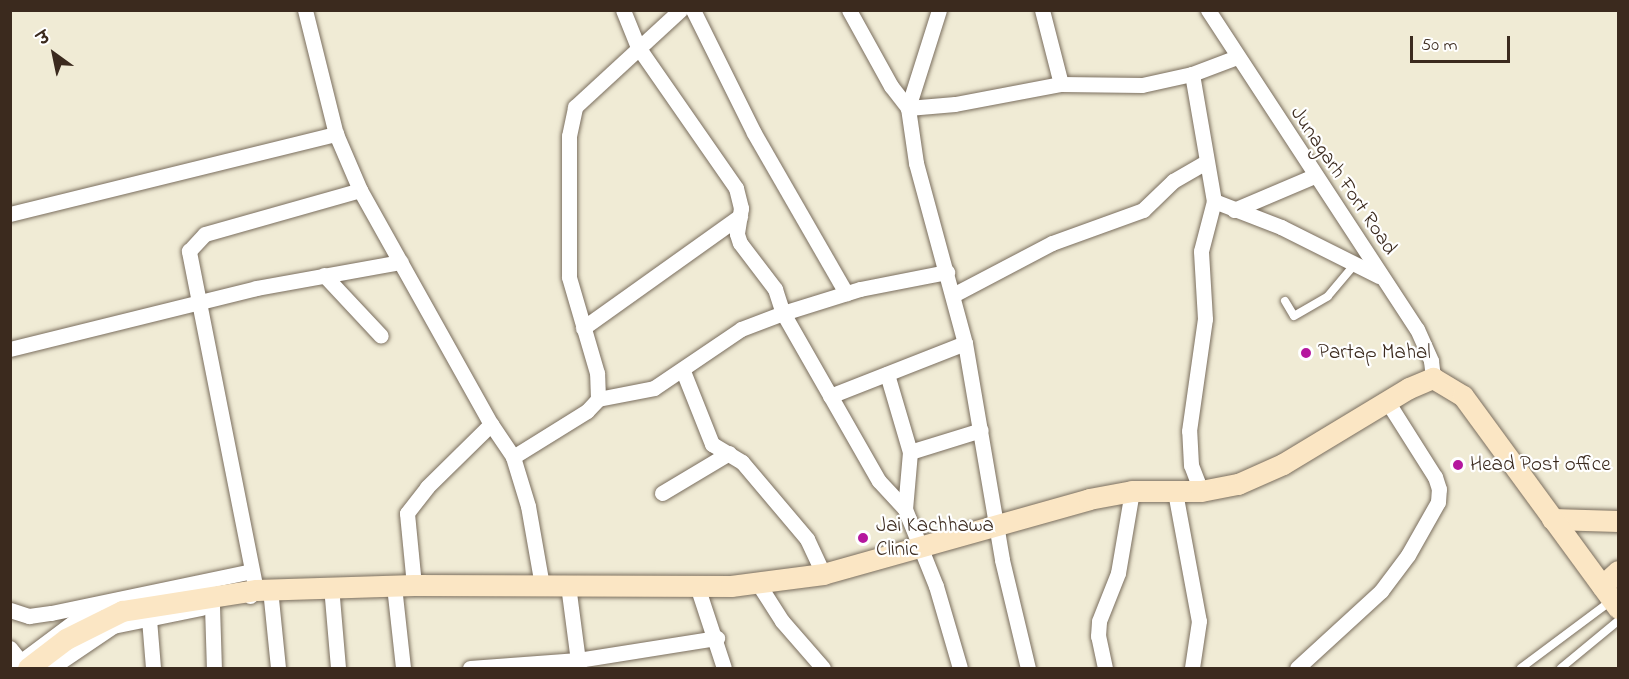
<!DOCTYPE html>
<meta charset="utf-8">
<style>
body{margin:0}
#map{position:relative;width:1629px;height:679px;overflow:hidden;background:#f0ebd5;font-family:"Indie Flower","Playpen Sans Deva",sans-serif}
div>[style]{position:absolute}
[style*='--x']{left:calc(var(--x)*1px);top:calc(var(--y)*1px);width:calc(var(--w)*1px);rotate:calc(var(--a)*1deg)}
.roads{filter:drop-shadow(0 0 2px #7a6e5e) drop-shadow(0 0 2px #7a6e5e)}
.lane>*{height:8px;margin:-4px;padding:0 4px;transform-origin:4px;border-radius:4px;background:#fff}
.street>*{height:15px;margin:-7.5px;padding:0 7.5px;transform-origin:7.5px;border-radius:7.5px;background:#fff}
.secondary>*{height:21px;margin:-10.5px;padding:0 10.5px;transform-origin:10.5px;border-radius:10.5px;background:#fbe6c4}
.dots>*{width:16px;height:16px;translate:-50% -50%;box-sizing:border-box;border:3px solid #fff;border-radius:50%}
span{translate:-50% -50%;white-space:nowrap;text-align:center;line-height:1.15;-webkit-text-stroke:4.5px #fff;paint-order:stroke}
.street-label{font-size:21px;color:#3b2a1e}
.poi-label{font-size:21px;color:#3b2a1e}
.left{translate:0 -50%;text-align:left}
.frame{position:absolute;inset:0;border:12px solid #3b2a1e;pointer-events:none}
.north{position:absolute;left:24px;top:24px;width:60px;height:60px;-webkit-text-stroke:4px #fff;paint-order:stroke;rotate:327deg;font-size:16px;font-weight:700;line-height:24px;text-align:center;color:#3b2a1e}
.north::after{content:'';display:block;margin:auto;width:21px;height:27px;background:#3b2a1e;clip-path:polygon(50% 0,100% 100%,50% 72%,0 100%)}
.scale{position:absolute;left:1410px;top:36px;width:100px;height:27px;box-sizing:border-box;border:3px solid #3b2a1e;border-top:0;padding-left:8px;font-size:18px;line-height:21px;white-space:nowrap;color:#3b2a1e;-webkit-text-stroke:4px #fff;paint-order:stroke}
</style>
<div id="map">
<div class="roads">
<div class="lane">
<div style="--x:1285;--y:301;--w:17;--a:59"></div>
<div style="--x:1294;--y:316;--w:39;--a:-30"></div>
<div style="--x:1328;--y:296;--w:42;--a:-49.8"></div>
<div style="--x:1521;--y:668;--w:112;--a:-36.7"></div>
<div style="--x:1561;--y:668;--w:74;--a:-39.5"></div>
</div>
<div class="street">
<div style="--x:305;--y:10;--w:128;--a:76"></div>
<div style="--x:336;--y:134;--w:61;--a:66.8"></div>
<div style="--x:360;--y:190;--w:268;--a:60.8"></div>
<div style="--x:491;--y:424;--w:40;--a:56"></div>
<div style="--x:513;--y:457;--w:51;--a:73"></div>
<div style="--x:528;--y:506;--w:80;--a:80"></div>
<div style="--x:623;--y:10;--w:40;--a:68"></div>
<div style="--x:638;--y:47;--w:172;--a:55.2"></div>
<div style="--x:736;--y:188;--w:21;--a:76"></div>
<div style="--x:741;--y:208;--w:26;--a:99"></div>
<div style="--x:737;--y:234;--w:9;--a:72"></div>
<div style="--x:740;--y:243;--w:58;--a:52.7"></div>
<div style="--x:775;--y:289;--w:25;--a:72"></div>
<div style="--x:783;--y:313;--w:193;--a:60.3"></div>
<div style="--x:879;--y:481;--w:38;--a:47"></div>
<div style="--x:905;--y:509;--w:83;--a:68.1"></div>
<div style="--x:936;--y:586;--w:85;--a:73.7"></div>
<div style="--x:693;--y:10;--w:137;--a:63.6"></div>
<div style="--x:754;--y:133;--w:185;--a:60.1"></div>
<div style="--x:849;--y:10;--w:87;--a:61.1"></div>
<div style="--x:891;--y:86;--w:28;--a:52"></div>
<div style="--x:908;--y:108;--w:47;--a:-4.9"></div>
<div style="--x:955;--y:104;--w:108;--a:-10.7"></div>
<div style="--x:1061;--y:84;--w:81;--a:0.7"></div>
<div style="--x:1142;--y:85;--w:51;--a:-12.4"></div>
<div style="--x:1192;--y:74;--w:48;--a:-20.7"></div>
<div style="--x:939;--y:10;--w:103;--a:107.6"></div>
<div style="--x:908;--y:108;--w:56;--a:81.7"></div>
<div style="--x:916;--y:163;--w:187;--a:74.8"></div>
<div style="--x:965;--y:343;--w:220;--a:80.3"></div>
<div style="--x:1002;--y:560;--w:111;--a:76.5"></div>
<div style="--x:1042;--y:10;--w:76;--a:75.6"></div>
<div style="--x:1208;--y:10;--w:381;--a:56.8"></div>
<div style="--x:1417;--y:329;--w:35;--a:66"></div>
<div style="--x:1431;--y:361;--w:17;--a:83"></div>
<div style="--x:1192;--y:74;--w:129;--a:80.2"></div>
<div style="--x:1214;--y:201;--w:72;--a:21.2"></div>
<div style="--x:1281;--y:227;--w:110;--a:26.6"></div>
<div style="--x:1234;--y:210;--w:87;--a:-23"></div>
<div style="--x:10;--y:214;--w:336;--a:-13.8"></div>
<div style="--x:324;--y:275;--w:83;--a:46.9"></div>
<div style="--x:953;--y:295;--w:112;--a:-27.7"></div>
<div style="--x:1052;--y:243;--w:97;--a:-19.9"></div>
<div style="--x:1143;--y:210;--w:42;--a:-44"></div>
<div style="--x:1173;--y:181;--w:38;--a:-30"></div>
<div style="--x:583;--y:328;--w:193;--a:-35.5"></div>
<div style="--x:10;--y:349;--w:253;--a:-13.9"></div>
<div style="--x:256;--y:288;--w:147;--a:-10.2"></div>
<div style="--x:683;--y:371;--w:79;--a:68.3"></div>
<div style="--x:712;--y:444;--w:35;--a:31"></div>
<div style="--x:742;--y:462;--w:101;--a:49.8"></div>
<div style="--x:807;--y:539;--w:38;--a:65"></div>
<div style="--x:887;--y:374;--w:81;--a:73.6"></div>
<div style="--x:910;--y:452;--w:57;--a:95"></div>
<div style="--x:830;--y:396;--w:145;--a:-21.4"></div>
<div style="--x:598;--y:399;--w:57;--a:-11.1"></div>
<div style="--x:654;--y:388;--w:105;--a:-34.1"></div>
<div style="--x:741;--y:329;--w:45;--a:-20.9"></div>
<div style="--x:783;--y:313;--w:81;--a:-17.3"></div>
<div style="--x:860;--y:289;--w:89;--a:-11.1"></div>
<div style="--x:910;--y:452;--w:74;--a:-17.2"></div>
<div style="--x:513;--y:457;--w:87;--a:-31.9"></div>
<div style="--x:587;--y:411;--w:16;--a:-47"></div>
<div style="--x:598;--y:399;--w:26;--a:-92"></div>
<div style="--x:597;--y:373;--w:100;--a:-106.3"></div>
<div style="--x:569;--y:277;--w:141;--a:-90"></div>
<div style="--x:569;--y:136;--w:30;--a:-78"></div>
<div style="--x:575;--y:107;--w:143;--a:-42.7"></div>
<div style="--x:1201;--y:491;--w:28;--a:-111"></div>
<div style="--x:1191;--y:465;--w:34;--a:-93"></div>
<div style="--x:1189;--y:431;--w:113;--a:-81.9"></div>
<div style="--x:1205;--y:319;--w:68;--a:-93.4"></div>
<div style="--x:1201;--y:251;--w:52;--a:-75.4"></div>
<div style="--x:1175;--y:492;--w:131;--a:79.5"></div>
<div style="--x:1199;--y:621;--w:48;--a:98.5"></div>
<div style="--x:662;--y:493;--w:78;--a:-30.8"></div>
<div style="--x:414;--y:585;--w:72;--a:-95.6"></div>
<div style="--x:407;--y:513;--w:33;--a:-52"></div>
<div style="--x:427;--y:487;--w:90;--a:-44.5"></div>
<div style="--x:568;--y:585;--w:84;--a:82.5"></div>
<div style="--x:759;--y:585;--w:43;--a:57.4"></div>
<div style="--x:782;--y:621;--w:62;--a:48.9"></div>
<div style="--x:331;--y:586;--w:82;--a:85.1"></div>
<div style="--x:394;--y:586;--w:82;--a:83.7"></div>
<div style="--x:697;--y:586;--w:86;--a:71.8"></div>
<div style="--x:270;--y:589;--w:79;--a:84.2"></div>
<div style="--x:250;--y:596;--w:8;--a:-45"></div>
<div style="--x:256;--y:590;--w:346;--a:-101.2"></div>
<div style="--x:189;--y:251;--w:23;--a:-47"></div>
<div style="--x:205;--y:234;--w:161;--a:-15.8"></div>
<div style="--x:212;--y:606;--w:62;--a:88.2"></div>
<div style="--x:10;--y:610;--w:20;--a:18"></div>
<div style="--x:29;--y:616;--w:22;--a:-8"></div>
<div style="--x:51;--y:613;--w:205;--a:-11.8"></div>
<div style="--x:149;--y:619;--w:49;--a:85.3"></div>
<div style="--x:10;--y:648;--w:18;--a:52"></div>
<div style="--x:12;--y:668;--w:104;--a:-36.8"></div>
<div style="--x:51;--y:668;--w:75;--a:-34.1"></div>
<div style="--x:113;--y:626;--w:90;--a:-11.6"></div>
<div style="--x:470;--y:668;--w:108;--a:-4.2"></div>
<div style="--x:578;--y:660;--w:141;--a:-9"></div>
<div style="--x:1105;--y:668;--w:33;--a:-102"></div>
<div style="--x:1098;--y:636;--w:15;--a:-86"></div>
<div style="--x:1099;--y:621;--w:52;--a:-68.4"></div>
<div style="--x:1118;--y:573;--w:83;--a:-80.3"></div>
<div style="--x:1297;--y:668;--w:114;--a:-42.5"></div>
<div style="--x:1381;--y:591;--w:45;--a:-53.1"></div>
<div style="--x:1408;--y:555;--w:61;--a:-60.5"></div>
<div style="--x:1438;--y:502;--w:13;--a:-86"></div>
<div style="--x:1439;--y:489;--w:13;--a:-108"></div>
<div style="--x:1435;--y:477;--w:90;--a:-122.3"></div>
</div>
<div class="secondary">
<div style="--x:1552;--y:519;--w:66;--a:1.7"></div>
<div style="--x:1602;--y:586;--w:22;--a:-43"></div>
<div style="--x:28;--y:668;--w:48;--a:-37.3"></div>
<div style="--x:66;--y:639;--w:63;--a:-26.6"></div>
<div style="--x:122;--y:611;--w:136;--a:-8.9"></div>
<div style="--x:256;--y:590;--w:158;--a:-1.8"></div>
<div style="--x:414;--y:585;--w:317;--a:0.2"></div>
<div style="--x:731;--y:586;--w:93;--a:-7.4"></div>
<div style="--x:823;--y:574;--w:276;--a:-15.7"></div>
<div style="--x:1089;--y:499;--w:44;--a:-10.5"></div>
<div style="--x:1132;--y:491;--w:69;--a:0"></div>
<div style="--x:1201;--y:491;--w:38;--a:-11"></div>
<div style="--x:1238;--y:484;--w:49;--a:-24"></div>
<div style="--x:1283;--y:464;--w:147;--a:-31.1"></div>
<div style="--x:1409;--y:388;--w:26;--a:-23"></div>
<div style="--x:1433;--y:378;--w:35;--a:31"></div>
<div style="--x:1463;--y:396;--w:263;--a:53.8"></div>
</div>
</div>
<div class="dots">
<div style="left:1306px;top:353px;background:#b5179e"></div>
<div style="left:1458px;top:465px;background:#b5179e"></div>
<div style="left:863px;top:538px;background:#b5179e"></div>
</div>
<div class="street-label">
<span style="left:1343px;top:181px;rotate:56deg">Junagarh Fort Road</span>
</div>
<div class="poi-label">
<span class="left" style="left:1318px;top:353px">Partap Mahal</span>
<span class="left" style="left:1470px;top:465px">Head Post office</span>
<span class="left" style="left:876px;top:538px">Jai Kachhawa<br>Clinic</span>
</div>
<div class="frame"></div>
<div class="north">उ</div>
<div class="scale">50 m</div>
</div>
